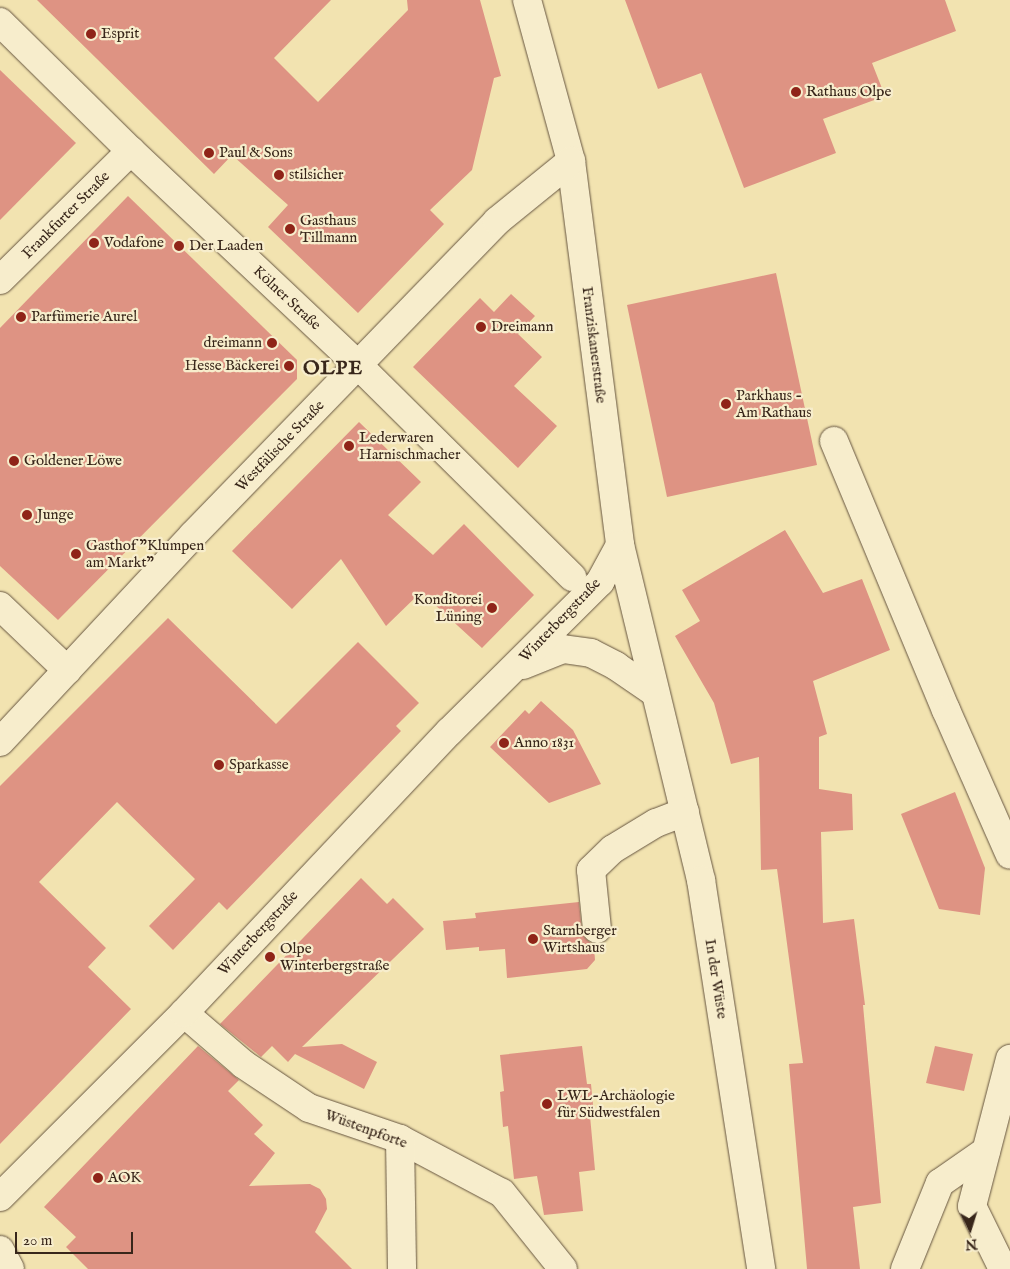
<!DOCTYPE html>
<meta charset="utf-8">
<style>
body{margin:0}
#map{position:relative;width:1010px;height:1269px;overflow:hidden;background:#f2e3b0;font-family:"IM FELL English",serif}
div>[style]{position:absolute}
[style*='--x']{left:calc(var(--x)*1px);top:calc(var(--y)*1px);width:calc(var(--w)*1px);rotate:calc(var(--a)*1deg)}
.building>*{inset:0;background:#de9383}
.roads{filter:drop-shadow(0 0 1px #665540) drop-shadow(0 0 1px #665540)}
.minor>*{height:28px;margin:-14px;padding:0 14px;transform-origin:14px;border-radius:14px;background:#f7edcc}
.dots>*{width:14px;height:14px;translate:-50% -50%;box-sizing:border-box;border:2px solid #f7edcc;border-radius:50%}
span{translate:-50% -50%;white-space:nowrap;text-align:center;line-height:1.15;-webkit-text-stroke:4.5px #f7edcc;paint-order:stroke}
.poi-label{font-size:15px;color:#38261a}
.left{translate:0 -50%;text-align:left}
.right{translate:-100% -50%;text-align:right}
.street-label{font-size:15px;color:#38261a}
.district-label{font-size:20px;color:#38261a;font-weight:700;letter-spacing:1px}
.north{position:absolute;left:945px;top:1204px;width:50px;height:50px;-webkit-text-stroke:4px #f7edcc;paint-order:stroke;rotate:175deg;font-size:14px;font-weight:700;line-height:20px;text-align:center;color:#38261a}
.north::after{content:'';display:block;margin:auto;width:18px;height:22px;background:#38261a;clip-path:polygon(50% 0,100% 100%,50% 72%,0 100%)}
.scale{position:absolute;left:15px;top:1232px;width:118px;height:22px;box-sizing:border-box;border:2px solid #38261a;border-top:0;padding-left:6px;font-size:15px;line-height:18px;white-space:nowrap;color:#38261a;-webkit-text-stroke:4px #f7edcc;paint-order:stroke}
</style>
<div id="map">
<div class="building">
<div style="clip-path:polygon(37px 0,331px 0,274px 58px,318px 102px,408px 10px,407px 0,480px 0,501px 76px,494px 78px,472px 170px,430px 210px,444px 224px,358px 313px,268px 227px,288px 205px,232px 155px,214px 174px)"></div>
<div style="clip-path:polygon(625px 0,945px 0,956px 31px,872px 63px,885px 96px,823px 119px,836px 153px,744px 188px,701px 73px,658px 89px)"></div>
<div style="clip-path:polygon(0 70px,76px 143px,0 220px)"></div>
<div style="clip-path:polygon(128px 196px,297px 360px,297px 379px,58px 620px,0 566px,0 328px)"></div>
<div style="clip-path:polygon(776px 273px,817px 465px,667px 497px,627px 305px)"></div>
<div style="clip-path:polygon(511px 294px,535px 316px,518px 334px,542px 357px,514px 386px,557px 426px,518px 468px,413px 367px,480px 298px,494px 312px)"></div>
<div style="clip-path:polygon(359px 422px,421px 482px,388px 515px,433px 555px,464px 524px,534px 595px,482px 648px,421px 592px,386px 626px,341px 559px,292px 609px,232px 551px)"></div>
<div style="clip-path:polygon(785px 530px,823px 593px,862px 579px,890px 650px,813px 681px,827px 734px,819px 737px,819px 789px,852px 794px,853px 830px,821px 832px,823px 923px,854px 919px,865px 1005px,863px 1005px,881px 1203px,853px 1207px,860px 1269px,807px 1269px,789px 1064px,803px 1063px,777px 869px,761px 870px,759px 757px,731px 764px,714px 703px,675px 636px,700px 621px,682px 590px)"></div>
<div style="clip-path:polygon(168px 618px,276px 724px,358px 642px,419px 703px,396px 726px,401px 731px,227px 910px,219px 902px,173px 950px,149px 926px,195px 879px,117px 802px,39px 882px,106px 948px,88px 967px,131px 1009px,0 1144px,0 786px)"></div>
<div style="clip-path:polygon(541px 701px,573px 730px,601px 784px,549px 803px,490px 747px,525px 710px,529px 714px)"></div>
<div style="clip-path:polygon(955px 792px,985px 868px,980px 915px,939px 909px,901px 814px)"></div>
<div style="clip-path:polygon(361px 878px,387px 904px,393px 898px,424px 929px,302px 1047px,342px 1044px,377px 1062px,364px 1089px,295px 1054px,288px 1062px,272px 1046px,261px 1057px,220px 1024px)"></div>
<div style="clip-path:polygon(579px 902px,582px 931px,585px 938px,594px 946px,595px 960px,587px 969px,507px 978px,505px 949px,479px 951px,479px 947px,446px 950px,443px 921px,476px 918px,475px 913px)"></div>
<div style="clip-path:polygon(198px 1046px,239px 1080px,228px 1091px,263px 1125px,254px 1134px,275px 1153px,249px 1186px,310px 1184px,320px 1189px,326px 1199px,327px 1209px,315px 1232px,352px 1269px,88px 1269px,66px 1247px,76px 1237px,44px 1207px)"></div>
<div style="clip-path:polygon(582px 1046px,587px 1084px,591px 1084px,594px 1115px,590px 1116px,595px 1170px,579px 1172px,583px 1211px,544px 1215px,537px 1176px,514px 1179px,508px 1126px,503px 1127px,500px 1092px,504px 1091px,500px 1055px)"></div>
<div style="clip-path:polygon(935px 1046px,973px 1054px,964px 1091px,926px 1083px)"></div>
</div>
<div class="roads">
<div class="minor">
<div style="--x:527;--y:0;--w:167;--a:74.7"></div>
<div style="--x:571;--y:161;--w:387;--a:82.7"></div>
<div style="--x:620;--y:545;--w:345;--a:76.4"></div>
<div style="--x:701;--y:880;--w:394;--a:81.2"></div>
<div style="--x:0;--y:22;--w:184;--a:44.6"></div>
<div style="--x:131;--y:151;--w:313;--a:43.3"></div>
<div style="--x:359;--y:366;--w:300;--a:44.7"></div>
<div style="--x:0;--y:280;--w:184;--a:-44.6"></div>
<div style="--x:834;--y:441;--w:291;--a:67.4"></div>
<div style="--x:946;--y:710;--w:158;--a:66.2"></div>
<div style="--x:0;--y:606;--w:93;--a:43.7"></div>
<div style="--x:523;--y:665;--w:43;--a:-21.8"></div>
<div style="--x:563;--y:649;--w:28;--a:8"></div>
<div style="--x:591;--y:653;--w:28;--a:27"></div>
<div style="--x:616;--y:666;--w:46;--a:34.4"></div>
<div style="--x:0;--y:742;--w:283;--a:-47"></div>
<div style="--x:193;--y:535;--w:437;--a:-45.9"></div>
<div style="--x:497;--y:221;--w:95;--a:-39"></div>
<div style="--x:597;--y:929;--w:59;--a:-95.8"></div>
<div style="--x:591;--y:870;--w:30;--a:-44"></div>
<div style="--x:613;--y:849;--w:50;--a:-31.2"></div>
<div style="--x:656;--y:823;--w:31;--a:-21"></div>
<div style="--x:184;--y:1013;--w:78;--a:40.8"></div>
<div style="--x:243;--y:1064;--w:79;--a:33.7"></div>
<div style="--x:309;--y:1108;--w:96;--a:18.8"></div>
<div style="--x:400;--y:1139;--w:115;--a:27.9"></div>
<div style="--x:502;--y:1193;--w:97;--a:51.2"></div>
<div style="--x:400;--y:1139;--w:130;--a:89.1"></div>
<div style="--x:0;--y:1197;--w:260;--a:-45"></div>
<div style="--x:184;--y:1013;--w:386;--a:-46.7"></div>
<div style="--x:449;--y:732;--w:213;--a:-44.8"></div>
<div style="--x:600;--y:582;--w:42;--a:-61.6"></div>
<div style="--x:0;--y:1250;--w:21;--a:62"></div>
<div style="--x:905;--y:1269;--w:93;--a:-67.9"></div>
<div style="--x:940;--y:1183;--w:56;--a:-34.8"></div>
<div style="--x:1003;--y:1269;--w:70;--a:-116.2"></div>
<div style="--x:972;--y:1206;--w:152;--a:-75.5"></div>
</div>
</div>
<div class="dots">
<div style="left:91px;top:34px;background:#8f2418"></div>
<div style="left:796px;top:92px;background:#8f2418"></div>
<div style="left:209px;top:153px;background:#8f2418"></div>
<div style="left:279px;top:175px;background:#8f2418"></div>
<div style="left:290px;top:229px;background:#8f2418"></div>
<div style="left:94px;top:243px;background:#8f2418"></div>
<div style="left:179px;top:246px;background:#8f2418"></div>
<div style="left:21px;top:317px;background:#8f2418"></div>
<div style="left:481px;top:327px;background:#8f2418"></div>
<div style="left:272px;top:343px;background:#8f2418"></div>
<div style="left:289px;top:366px;background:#8f2418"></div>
<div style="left:726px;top:404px;background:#8f2418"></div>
<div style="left:349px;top:446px;background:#8f2418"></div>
<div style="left:14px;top:461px;background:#8f2418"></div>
<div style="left:27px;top:515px;background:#8f2418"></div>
<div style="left:76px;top:554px;background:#8f2418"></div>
<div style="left:492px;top:608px;background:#8f2418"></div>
<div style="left:504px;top:743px;background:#8f2418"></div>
<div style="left:219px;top:765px;background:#8f2418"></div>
<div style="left:533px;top:939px;background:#8f2418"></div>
<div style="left:270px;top:957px;background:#8f2418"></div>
<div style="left:547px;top:1104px;background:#8f2418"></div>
<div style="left:98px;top:1178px;background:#8f2418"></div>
</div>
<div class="poi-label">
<span class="left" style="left:101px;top:34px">Esprit</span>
<span class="left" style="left:806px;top:92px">Rathaus Olpe</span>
<span class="left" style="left:219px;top:153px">Paul &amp; Sons</span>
<span class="left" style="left:289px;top:175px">stilsicher</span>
<span class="left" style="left:300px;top:229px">Gasthaus<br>Tillmann</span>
<span class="left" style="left:104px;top:243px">Vodafone</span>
<span class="left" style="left:189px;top:246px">Der Laaden</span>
<span class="left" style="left:31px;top:317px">Parfümerie Aurel</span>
<span class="left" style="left:491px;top:327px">Dreimann</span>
<span class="right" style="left:262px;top:343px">dreimann</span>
<span class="right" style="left:279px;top:366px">Hesse Bäckerei</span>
<span class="left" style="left:736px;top:404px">Parkhaus -<br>Am Rathaus</span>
<span class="left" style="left:359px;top:446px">Lederwaren<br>Harnischmacher</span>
<span class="left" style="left:24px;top:461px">Goldener Löwe</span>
<span class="left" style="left:37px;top:515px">Junge</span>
<span class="left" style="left:86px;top:554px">Gasthof "Klumpen<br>am Markt"</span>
<span class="right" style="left:482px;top:608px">Konditorei<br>Lüning</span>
<span class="left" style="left:514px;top:743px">Anno 1831</span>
<span class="left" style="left:229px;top:765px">Sparkasse</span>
<span class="left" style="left:543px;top:939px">Starnberger<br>Wirtshaus</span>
<span class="left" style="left:280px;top:957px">Olpe<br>Winterbergstraße</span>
<span class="left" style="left:557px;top:1104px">LWL-Archäologie<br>für Südwestfalen</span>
<span class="left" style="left:108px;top:1178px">AOK</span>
</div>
<div class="street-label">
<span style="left:66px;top:215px;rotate:-45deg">Frankfurter Straße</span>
<span style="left:287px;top:298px;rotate:43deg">Kölner Straße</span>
<span style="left:594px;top:345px;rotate:83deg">Franziskanerstraße</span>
<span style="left:280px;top:446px;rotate:-46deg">Westfälische Straße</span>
<span style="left:560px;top:620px;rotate:-46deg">Winterbergstraße</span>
<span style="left:258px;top:933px;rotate:-47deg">Winterbergstraße</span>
<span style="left:716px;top:979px;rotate:81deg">In der Wüste</span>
<span style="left:366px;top:1129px;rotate:20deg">Wüstenpforte</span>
</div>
<div class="district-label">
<span style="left:333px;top:368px">OLPE</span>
</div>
<div class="north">N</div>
<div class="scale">20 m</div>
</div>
